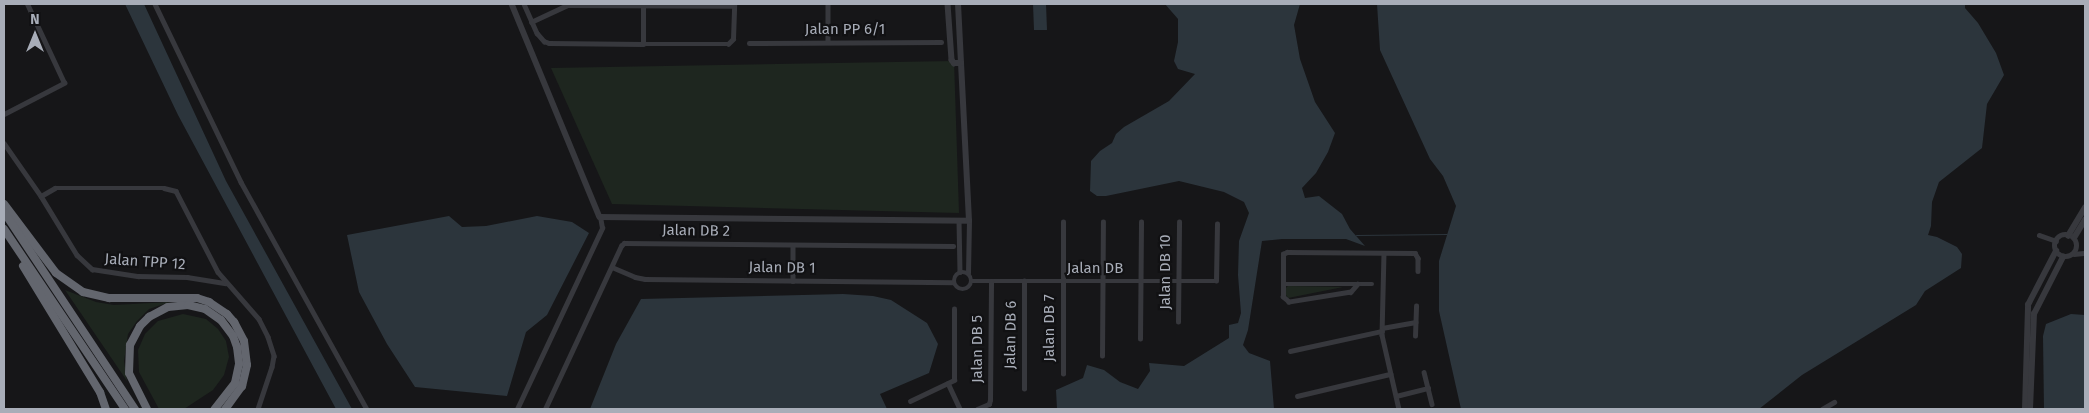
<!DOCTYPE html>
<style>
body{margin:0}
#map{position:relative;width:2089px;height:413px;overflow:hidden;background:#161618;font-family:"Fira Sans",sans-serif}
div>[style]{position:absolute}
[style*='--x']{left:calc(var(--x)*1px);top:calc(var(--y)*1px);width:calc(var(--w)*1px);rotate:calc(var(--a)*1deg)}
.green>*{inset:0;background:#1e261f}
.water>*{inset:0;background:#2c353c}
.stream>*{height:1px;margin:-0.5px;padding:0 0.5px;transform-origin:0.5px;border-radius:0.5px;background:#2c353c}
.minor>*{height:4.5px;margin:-2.25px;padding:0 2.25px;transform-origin:2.25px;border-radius:2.25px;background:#37383d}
.minor>.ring{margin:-2.25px;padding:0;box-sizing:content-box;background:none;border:4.5px solid #37383d;border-radius:50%}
.tertiary>*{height:5.5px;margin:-2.75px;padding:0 2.75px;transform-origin:2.75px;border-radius:2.75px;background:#37383d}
.tertiary>.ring{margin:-2.75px;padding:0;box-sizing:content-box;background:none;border:5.5px solid #37383d;border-radius:50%}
.motorway>*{height:8px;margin:-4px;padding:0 4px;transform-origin:4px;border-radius:4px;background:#63666e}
span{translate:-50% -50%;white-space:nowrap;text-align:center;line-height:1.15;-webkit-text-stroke:4.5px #111113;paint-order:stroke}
.street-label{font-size:15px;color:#a8adb8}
.frame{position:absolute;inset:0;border:5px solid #a8adb8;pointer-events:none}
.north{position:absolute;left:10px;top:10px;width:50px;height:50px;-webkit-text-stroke:4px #111113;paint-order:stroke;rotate:0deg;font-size:14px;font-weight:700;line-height:20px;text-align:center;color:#a8adb8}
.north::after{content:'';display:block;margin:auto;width:18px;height:22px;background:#a8adb8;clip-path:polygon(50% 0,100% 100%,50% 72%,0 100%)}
</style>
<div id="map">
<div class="green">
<div style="clip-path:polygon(954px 61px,959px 213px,612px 204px,551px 68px)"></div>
<div style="clip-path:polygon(1288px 286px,1343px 287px,1288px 298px,1286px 295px,1285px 289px)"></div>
<div style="clip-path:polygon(65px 290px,96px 302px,114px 305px,170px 302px,149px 309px,137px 321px,128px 334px,124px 361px,127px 381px)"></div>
<div style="clip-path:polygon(183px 314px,206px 319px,218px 329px,226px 341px,229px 357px,224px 375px,213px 390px,184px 409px,159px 409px,139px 372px,138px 350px,145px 334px,158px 321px)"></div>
</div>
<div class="water">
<div style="clip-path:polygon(125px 4px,144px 4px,226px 181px,352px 409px,336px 409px,178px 115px)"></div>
<div style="clip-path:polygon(1033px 4px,1046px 4px,1047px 30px,1034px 30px)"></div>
<div style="clip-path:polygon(1165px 4px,1300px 4px,1294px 25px,1300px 59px,1315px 102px,1335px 133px,1328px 152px,1316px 173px,1302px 188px,1305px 198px,1319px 196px,1342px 214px,1350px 229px,1365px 246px,1346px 239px,1282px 239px,1262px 241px,1248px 330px,1243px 345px,1249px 353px,1270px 361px,1274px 409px,1057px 409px,1056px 390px,1083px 378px,1087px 365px,1104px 370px,1120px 382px,1138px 389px,1150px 371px,1149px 363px,1184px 366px,1229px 338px,1229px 325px,1238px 323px,1241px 313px,1238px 275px,1239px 241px,1249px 213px,1244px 202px,1224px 192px,1179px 181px,1106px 196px,1097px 196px,1090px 191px,1091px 161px,1100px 151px,1112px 143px,1116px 134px,1124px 127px,1169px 101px,1195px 74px,1178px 69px,1174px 61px,1178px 42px,1178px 19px)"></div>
<div style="clip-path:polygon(1377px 4px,1965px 4px,1965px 8px,1978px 23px,1996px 53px,2004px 75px,1987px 104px,1982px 148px,1939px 182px,1932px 202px,1931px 226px,1928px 235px,1937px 237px,1957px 247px,1962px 254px,1961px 268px,1925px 291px,1916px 305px,1802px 375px,1759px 409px,1461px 409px,1439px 311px,1439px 261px,1456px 206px,1443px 176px,1430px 159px,1380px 50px)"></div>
<div style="clip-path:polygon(449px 216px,462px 227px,486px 226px,537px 216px,572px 222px,589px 233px,547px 315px,526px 332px,507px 396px,415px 387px,387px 344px,359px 292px,347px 235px)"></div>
<div style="clip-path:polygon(843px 294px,873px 296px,891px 300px,927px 323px,938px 344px,929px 373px,880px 394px,887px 409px,590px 409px,616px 344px,641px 299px)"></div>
<div style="clip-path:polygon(2071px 314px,2085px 315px,2085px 409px,2044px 409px,2043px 336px,2046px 324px)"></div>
</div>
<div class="stream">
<div style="--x:1356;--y:235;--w:91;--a:-0.6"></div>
</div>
<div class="minor">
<div style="--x:155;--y:4;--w:198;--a:64.2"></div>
<div style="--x:241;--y:182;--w:260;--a:61"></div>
<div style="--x:524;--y:4;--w:32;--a:66"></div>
<div style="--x:537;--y:33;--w:11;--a:49"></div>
<div style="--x:544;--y:41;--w:5;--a:22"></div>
<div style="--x:549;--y:43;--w:94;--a:0.6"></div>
<div style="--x:643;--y:44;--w:85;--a:0"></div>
<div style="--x:728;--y:44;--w:7;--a:-45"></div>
<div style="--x:733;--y:39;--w:35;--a:-88"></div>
<div style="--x:828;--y:4;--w:38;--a:90"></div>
<div style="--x:531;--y:22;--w:40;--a:-25"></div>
<div style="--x:567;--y:5;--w:166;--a:0.3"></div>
<div style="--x:749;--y:43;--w:192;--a:-0.3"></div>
<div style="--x:643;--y:44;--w:38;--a:-90"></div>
<div style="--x:4;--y:114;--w:68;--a:-27.3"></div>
<div style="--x:64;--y:83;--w:87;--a:-115.1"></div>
<div style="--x:4;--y:143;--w:65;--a:55.1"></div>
<div style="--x:41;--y:196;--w:69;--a:58.6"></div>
<div style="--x:77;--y:255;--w:21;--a:43"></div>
<div style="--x:92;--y:269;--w:47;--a:8.7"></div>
<div style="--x:138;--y:276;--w:49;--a:1.2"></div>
<div style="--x:187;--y:277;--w:39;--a:9"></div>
<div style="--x:41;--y:196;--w:16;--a:-30"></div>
<div style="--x:55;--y:188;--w:109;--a:0"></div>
<div style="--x:164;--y:188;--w:12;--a:14"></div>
<div style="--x:176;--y:191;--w:91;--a:62.6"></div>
<div style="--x:218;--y:272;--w:62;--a:48.9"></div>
<div style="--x:259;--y:319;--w:20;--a:63"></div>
<div style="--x:268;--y:337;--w:20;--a:72"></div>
<div style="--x:274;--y:356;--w:11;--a:100"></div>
<div style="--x:272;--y:367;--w:44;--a:108.4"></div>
<div style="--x:959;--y:220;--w:52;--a:88.9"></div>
<div style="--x:2039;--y:235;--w:18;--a:19"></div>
<div style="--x:793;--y:245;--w:36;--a:90"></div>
<div style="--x:1384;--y:253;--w:82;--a:91.4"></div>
<div style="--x:1382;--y:335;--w:76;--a:77.1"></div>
<div style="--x:2074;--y:254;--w:9;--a:-6"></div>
<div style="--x:612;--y:267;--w:25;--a:23"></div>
<div style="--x:635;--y:277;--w:10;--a:11"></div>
<div style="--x:645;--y:279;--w:308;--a:0.6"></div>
<div class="ring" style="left:954px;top:272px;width:13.5px;height:13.5px"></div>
<div style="--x:968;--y:273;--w:52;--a:-88.9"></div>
<div style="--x:972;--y:281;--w:244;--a:0"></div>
<div style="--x:1216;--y:281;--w:57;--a:-89"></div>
<div style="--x:1283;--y:284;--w:89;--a:0"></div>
<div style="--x:1358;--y:284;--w:11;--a:131"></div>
<div style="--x:1351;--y:292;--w:63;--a:170.8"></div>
<div style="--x:1289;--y:302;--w:8;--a:-140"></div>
<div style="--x:1283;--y:297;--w:43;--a:-90"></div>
<div style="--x:1283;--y:254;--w:4;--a:-27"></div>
<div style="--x:1287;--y:252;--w:128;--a:0.4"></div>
<div style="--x:1415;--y:253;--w:6;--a:59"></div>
<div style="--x:1418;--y:258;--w:13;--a:90"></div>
<div style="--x:1178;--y:322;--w:100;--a:-89.4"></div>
<div style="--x:1382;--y:328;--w:34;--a:-10"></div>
<div style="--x:1415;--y:336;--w:30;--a:-88"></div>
<div style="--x:1140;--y:339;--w:117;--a:-89.5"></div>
<div style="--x:1290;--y:351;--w:94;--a:-12.3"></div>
<div style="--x:1102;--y:356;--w:134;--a:-89.6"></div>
<div style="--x:1424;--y:372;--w:33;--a:76"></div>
<div style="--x:1063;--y:374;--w:152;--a:-90"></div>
<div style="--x:948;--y:383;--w:29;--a:65"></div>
<div style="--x:1024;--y:389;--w:108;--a:-90"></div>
<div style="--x:1297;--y:396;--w:96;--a:-13.3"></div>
<div style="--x:1396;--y:396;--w:33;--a:-14"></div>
<div style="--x:910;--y:401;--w:49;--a:-25.5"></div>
<div style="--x:954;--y:380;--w:71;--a:-90"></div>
<div style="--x:517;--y:409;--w:200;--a:-64.8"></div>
<div style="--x:602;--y:228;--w:11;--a:-100"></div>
<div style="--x:545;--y:409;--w:180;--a:-65"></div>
<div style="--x:621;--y:246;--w:4;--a:-45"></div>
<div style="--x:624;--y:243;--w:329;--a:0.5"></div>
<div style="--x:977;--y:409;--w:13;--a:-23"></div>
<div style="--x:989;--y:404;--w:4;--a:-76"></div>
<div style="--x:990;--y:400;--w:118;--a:-89.5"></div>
<div style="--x:1822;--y:409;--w:14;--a:-30"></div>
</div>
<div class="tertiary">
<div style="--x:512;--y:4;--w:230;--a:67.6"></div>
<div style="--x:600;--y:217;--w:369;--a:0.6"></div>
<div style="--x:969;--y:221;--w:217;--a:-92.9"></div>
<div style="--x:948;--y:4;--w:56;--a:85.9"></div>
<div style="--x:952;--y:60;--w:4;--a:56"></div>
<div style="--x:954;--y:63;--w:7;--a:0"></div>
<div class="ring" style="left:2055px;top:235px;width:16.5px;height:16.5px"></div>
<div style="--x:2068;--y:236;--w:33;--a:-59"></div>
<div style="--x:2074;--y:238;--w:21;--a:-59"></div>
<div style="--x:2025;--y:409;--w:104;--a:-88.3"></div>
<div style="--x:2028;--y:305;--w:61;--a:-62.6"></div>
<div style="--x:2030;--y:409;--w:95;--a:-87.6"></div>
<div style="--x:2034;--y:314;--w:64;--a:-63"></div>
</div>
<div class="motorway">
<div style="--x:4;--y:204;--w:86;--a:53"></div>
<div style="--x:56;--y:273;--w:33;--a:35"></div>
<div style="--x:83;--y:292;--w:27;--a:13"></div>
<div style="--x:109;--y:298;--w:88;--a:0"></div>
<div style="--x:197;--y:298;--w:13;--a:18"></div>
<div style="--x:209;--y:302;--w:22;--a:34"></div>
<div style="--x:227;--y:314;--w:11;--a:49"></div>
<div style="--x:234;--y:322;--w:21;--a:62"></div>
<div style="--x:244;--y:341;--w:24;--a:83"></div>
<div style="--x:247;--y:365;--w:22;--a:103"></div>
<div style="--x:242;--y:386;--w:29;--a:126"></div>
<div style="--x:4;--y:212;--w:237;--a:56.4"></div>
<div style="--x:4;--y:229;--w:217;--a:56.1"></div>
<div style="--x:23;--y:266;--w:148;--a:58.6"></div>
<div style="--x:100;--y:392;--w:18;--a:71"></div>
<div style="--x:147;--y:409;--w:40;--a:-116.6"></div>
<div style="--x:129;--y:373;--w:28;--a:-88"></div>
<div style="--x:130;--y:345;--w:21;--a:-62"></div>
<div style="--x:140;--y:326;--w:13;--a:-45"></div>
<div style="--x:149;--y:317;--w:21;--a:-28"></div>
<div style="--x:168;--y:307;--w:20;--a:-6"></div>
<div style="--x:188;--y:305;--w:17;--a:13"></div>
<div style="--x:205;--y:309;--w:19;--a:35"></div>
<div style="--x:221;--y:320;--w:20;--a:53"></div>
<div style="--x:233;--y:336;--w:12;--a:70"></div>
<div style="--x:237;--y:347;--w:17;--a:83"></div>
<div style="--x:239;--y:364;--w:19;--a:102"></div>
<div style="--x:235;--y:383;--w:33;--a:128"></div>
</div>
<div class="street-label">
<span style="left:845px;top:30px">Jalan PP 6/1</span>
<span style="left:696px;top:231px;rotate:1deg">Jalan DB 2</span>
<span style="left:145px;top:262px;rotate:4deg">Jalan TPP 12</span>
<span style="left:782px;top:268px;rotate:1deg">Jalan DB 1</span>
<span style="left:1095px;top:269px">Jalan DB</span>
<span style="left:1166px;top:272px;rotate:-90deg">Jalan DB 10</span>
<span style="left:1050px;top:328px;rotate:-90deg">Jalan DB 7</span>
<span style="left:1011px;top:335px;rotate:-89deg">Jalan DB 6</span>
<span style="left:978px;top:349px;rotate:-90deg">Jalan DB 5</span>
</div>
<div class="frame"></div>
<div class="north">N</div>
</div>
